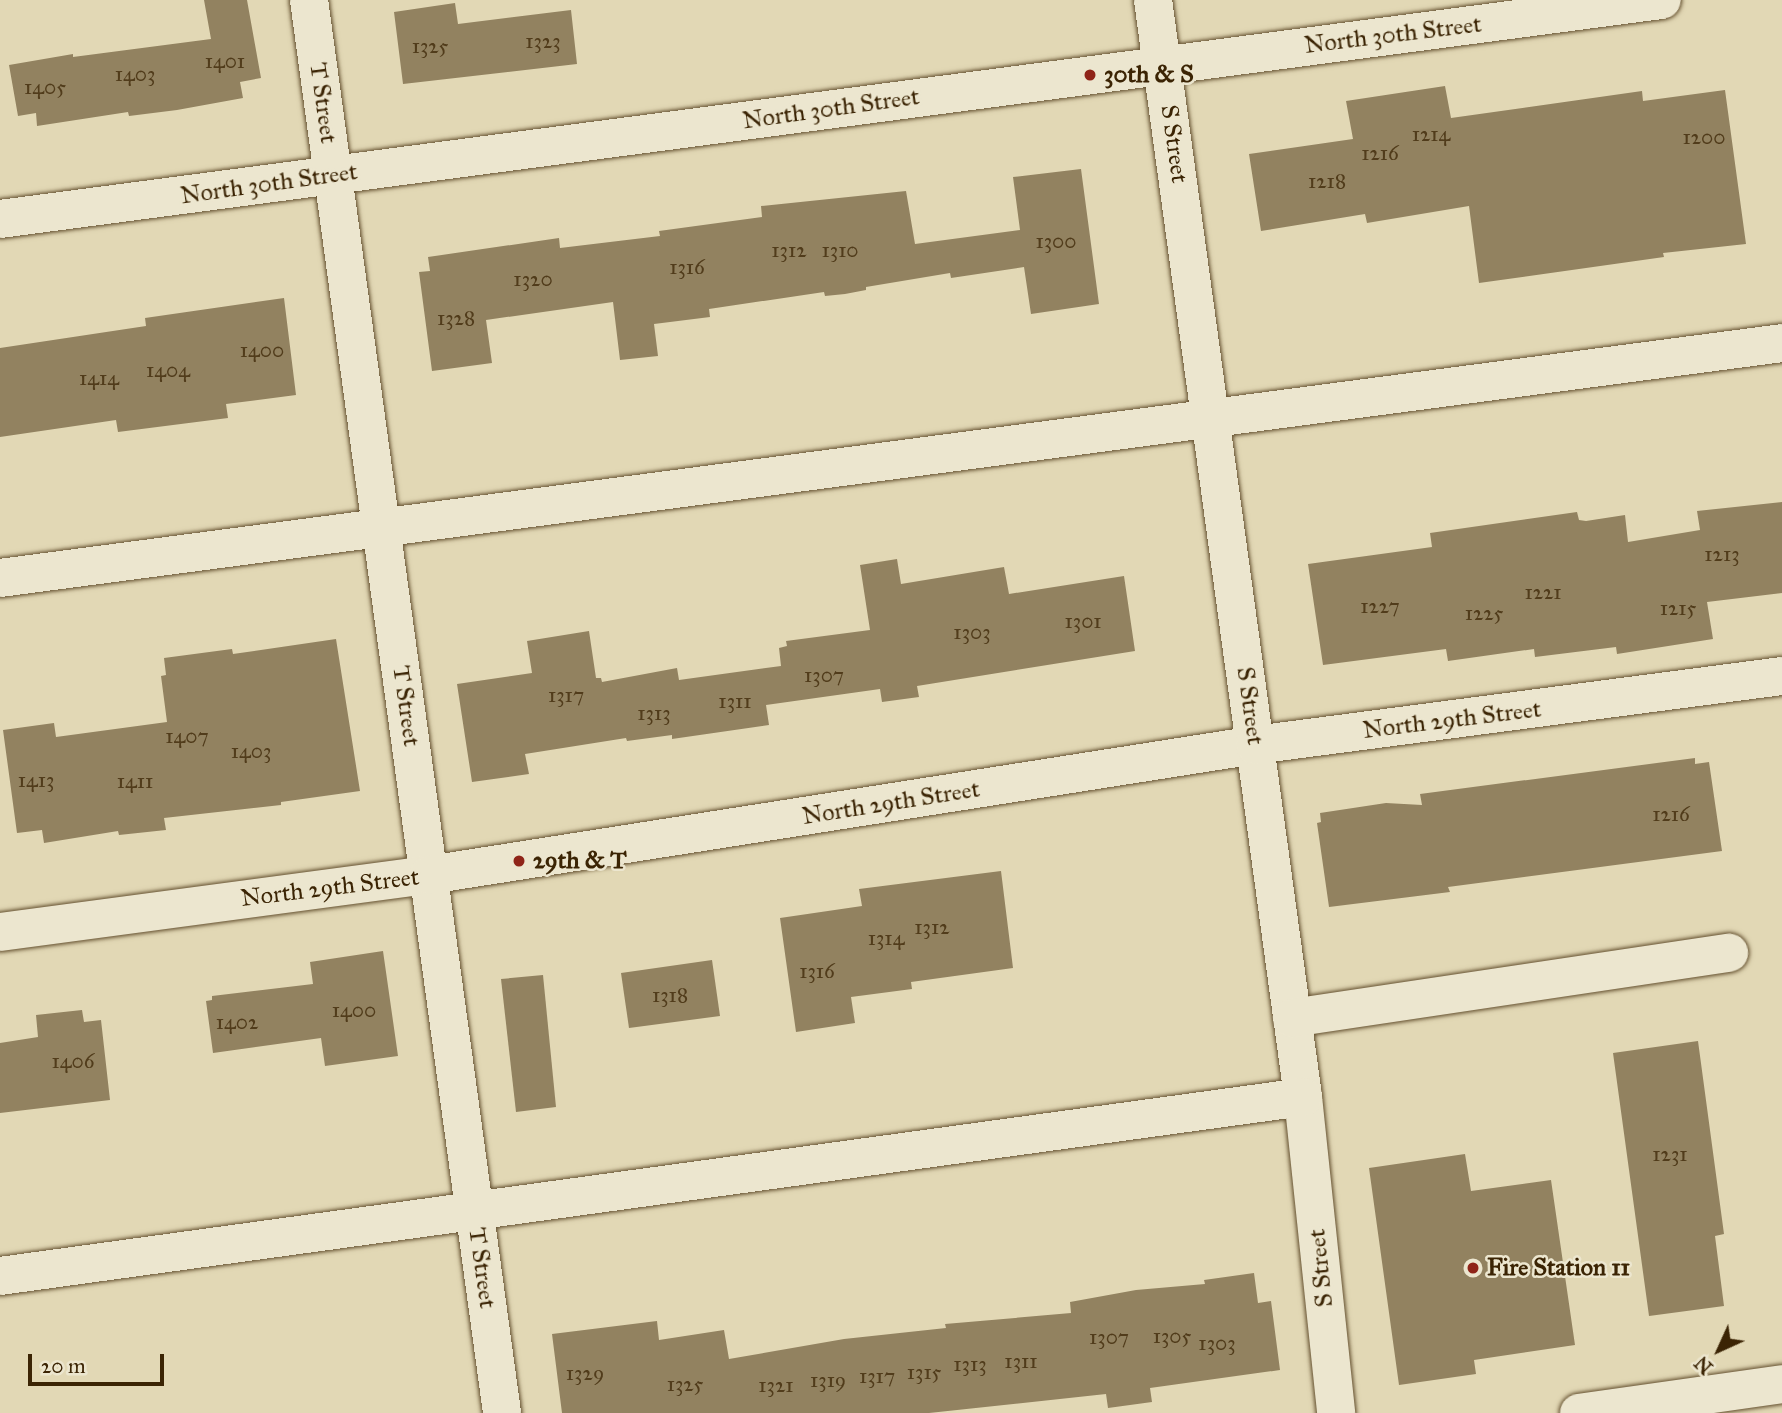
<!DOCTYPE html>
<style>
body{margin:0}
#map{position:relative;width:1782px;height:1413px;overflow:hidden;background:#e2d8b5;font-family:"IM FELL Great Primer",serif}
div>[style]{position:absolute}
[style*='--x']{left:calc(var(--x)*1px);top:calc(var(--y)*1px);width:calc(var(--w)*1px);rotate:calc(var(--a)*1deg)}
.building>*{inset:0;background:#928260}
.roads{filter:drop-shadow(0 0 2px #655130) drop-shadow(0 0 2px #655130)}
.minor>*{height:38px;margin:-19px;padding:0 19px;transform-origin:19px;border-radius:19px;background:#ece6cf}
.dots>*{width:19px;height:19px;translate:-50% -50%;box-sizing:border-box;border:4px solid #ece6cf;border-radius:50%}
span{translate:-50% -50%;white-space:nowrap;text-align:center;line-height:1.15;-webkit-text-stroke:5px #ece6cf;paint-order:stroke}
.number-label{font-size:21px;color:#513c1b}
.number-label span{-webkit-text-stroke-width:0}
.street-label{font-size:24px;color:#3b2404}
.poi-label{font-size:24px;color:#3b2404;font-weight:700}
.left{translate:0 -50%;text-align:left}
.north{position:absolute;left:1684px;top:1315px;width:70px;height:70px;-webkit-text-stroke:5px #ece6cf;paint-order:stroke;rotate:225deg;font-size:19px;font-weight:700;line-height:28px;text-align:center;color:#3b2404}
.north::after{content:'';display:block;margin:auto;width:24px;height:32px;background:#3b2404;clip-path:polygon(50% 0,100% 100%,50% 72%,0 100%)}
.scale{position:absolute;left:28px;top:1354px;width:136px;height:32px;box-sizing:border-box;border:4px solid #3b2404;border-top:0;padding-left:9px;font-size:21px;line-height:24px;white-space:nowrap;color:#3b2404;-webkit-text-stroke:5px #ece6cf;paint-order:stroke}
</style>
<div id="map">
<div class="building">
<div style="clip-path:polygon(204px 0,247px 0,261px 78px,240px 82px,243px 98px,177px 110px,129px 116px,128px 112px,37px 126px,36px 113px,18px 116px,9px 65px,73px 54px,73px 57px,211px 39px)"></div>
<div style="clip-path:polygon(455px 3px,458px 24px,571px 10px,577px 64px,403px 84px,394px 12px)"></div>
<div style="clip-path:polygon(1445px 86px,1451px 118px,1642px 91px,1643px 101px,1725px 90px,1746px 244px,1663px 253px,1664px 257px,1479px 283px,1469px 206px,1367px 223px,1365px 214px,1261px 231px,1249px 154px,1353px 139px,1346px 101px)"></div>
<div style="clip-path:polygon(1081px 169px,1099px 304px,1031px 314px,1024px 267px,951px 278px,950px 273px,866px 287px,866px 290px,845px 294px,825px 296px,824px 292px,709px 309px,710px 317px,654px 324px,658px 356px,620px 360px,613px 302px,486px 320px,492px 363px,432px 371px,419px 272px,430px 271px,428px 257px,559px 238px,560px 248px,660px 236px,659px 231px,762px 217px,761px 206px,906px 191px,915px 244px,1020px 230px,1013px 177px)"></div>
<div style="clip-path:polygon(284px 298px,296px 395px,226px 404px,228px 418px,118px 432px,116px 420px,0 437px,0 348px,146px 326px,145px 318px)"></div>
<div style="clip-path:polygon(1782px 502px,1782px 593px,1707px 602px,1713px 639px,1617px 654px,1616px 647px,1535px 657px,1534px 649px,1448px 661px,1446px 649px,1323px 665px,1308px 564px,1432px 547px,1430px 533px,1577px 512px,1579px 520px,1586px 521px,1625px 515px,1628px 542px,1700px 530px,1697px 511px)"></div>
<div style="clip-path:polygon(897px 559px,901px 584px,1004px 567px,1009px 594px,1124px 576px,1135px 651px,917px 686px,919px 697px,882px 702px,880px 689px,766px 705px,769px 725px,672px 739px,672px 735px,627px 741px,626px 738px,525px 754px,529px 774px,472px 782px,457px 684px,532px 673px,527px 641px,589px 631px,596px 678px,601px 678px,602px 682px,677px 668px,679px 680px,781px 666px,779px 648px,787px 646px,786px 641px,870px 630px,860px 565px)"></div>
<div style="clip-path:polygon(336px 639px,360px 791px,281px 802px,281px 805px,164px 818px,166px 830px,119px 835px,118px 831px,44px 843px,42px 830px,17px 833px,3px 730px,54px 723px,56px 737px,167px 722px,161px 676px,166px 675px,164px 658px,232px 649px,233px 654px)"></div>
<div style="clip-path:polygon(1695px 758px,1695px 764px,1709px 762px,1722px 851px,1448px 887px,1450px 892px,1329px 907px,1317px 823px,1321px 822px,1320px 813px,1386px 803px,1422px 805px,1420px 794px)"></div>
<div style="clip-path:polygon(1001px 871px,1013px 968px,911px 982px,912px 989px,851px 997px,855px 1023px,796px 1032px,780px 918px,862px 906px,859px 889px)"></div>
<div style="clip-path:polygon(383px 951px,398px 1056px,325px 1066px,321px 1038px,213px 1053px,206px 1001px,212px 1000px,212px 996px,313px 984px,310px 962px)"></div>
<div style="clip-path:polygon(712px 960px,720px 1016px,629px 1028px,621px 973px)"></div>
<div style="clip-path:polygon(543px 975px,556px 1107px,516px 1112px,501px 979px)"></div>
<div style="clip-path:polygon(82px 1010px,84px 1022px,101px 1020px,110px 1100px,0 1113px,0 1043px,38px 1037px,36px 1015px)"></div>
<div style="clip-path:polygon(1698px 1041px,1724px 1234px,1715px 1236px,1724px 1306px,1649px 1316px,1613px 1053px)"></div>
<div style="clip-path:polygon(1465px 1154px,1471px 1191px,1551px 1180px,1575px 1345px,1474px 1360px,1476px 1374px,1399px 1385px,1369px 1168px)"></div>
<div style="clip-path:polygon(1254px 1273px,1258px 1303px,1271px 1301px,1280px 1370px,1150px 1388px,1152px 1402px,1108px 1408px,1106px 1394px,929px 1413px,562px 1413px,552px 1334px,657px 1321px,659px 1340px,724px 1330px,729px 1359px,844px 1339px,946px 1328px,945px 1324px,1071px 1313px,1070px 1302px,1136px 1290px,1205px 1284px,1204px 1280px)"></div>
</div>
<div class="roads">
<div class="minor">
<div style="--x:309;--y:0;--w:1426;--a:82.22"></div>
<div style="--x:1153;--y:0;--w:1107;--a:82.21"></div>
<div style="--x:1303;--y:1097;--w:318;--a:84"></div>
<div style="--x:0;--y:219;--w:1676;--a:-7.51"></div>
<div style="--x:0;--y:578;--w:1797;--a:-7.51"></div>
<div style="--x:0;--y:932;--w:433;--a:-7.6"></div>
<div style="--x:429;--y:875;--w:836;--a:-8.94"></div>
<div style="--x:1255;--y:745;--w:531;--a:-7.46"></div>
<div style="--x:1292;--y:1018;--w:442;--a:-8.5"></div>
<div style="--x:0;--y:1276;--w:1315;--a:-7.82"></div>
<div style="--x:1579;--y:1413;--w:205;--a:-8.1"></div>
</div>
</div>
<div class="dots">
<div style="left:1090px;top:75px;background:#8f2418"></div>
<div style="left:519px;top:861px;background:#8f2418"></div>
<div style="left:1473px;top:1268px;background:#8f2418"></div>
</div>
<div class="number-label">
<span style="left:543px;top:41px">1323</span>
<span style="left:430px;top:46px">1325</span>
<span style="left:225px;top:61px">1401</span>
<span style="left:135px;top:74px">1403</span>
<span style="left:45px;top:87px">1405</span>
<span style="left:1431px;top:134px">1214</span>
<span style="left:1704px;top:137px">1200</span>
<span style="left:1380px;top:153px">1216</span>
<span style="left:1327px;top:181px">1218</span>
<span style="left:1056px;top:241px">1300</span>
<span style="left:789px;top:250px">1312</span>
<span style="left:840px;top:250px">1310</span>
<span style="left:687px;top:267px">1316</span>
<span style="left:533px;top:279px">1320</span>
<span style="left:456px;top:318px">1328</span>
<span style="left:262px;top:350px">1400</span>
<span style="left:168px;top:370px">1404</span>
<span style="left:99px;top:378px">1414</span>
<span style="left:1722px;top:554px">1213</span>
<span style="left:1543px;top:592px">1221</span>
<span style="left:1380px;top:606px">1227</span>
<span style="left:1678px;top:608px">1215</span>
<span style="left:1484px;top:613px">1225</span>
<span style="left:1083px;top:621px">1301</span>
<span style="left:972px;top:632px">1303</span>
<span style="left:824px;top:675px">1307</span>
<span style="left:566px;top:695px">1317</span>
<span style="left:735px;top:701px">1311</span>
<span style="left:654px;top:713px">1313</span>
<span style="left:187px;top:736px">1407</span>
<span style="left:251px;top:751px">1403</span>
<span style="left:36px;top:780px">1413</span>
<span style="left:135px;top:781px">1411</span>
<span style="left:1671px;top:814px">1216</span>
<span style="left:932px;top:927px">1312</span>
<span style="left:886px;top:938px">1314</span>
<span style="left:817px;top:971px">1316</span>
<span style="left:670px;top:995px">1318</span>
<span style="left:354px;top:1010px">1400</span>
<span style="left:237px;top:1022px">1402</span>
<span style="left:73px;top:1061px">1406</span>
<span style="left:1670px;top:1154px">1231</span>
<span style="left:1172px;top:1336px">1305</span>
<span style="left:1109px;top:1337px">1307</span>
<span style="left:1217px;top:1343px">1303</span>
<span style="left:1021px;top:1361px">1311</span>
<span style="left:970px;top:1364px">1313</span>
<span style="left:924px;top:1372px">1315</span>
<span style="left:585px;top:1373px">1329</span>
<span style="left:877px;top:1376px">1317</span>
<span style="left:828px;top:1380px">1319</span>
<span style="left:685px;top:1384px">1325</span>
<span style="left:776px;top:1385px">1321</span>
</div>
<div class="street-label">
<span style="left:1393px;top:35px;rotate:-7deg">North 30th Street</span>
<span style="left:323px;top:103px;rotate:82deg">T Street</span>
<span style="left:831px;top:109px;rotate:-8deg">North 30th Street</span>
<span style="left:1174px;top:144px;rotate:82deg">S Street</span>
<span style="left:269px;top:184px;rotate:-8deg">North 30th Street</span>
<span style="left:406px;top:706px;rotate:82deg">T Street</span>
<span style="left:1250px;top:706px;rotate:82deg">S Street</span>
<span style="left:1452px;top:720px;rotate:-7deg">North 29th Street</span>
<span style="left:891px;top:803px;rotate:-9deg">North 29th Street</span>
<span style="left:330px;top:888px;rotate:-7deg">North 29th Street</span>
<span style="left:482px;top:1268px;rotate:82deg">T Street</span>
<span style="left:1321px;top:1268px;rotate:-96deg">S Street</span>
</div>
<div class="poi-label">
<span class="left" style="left:1104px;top:75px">30th &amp; S</span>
<span class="left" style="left:533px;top:861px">29th &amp; T</span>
<span class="left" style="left:1487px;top:1268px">Fire Station 11</span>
</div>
<div class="north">N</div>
<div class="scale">20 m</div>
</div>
